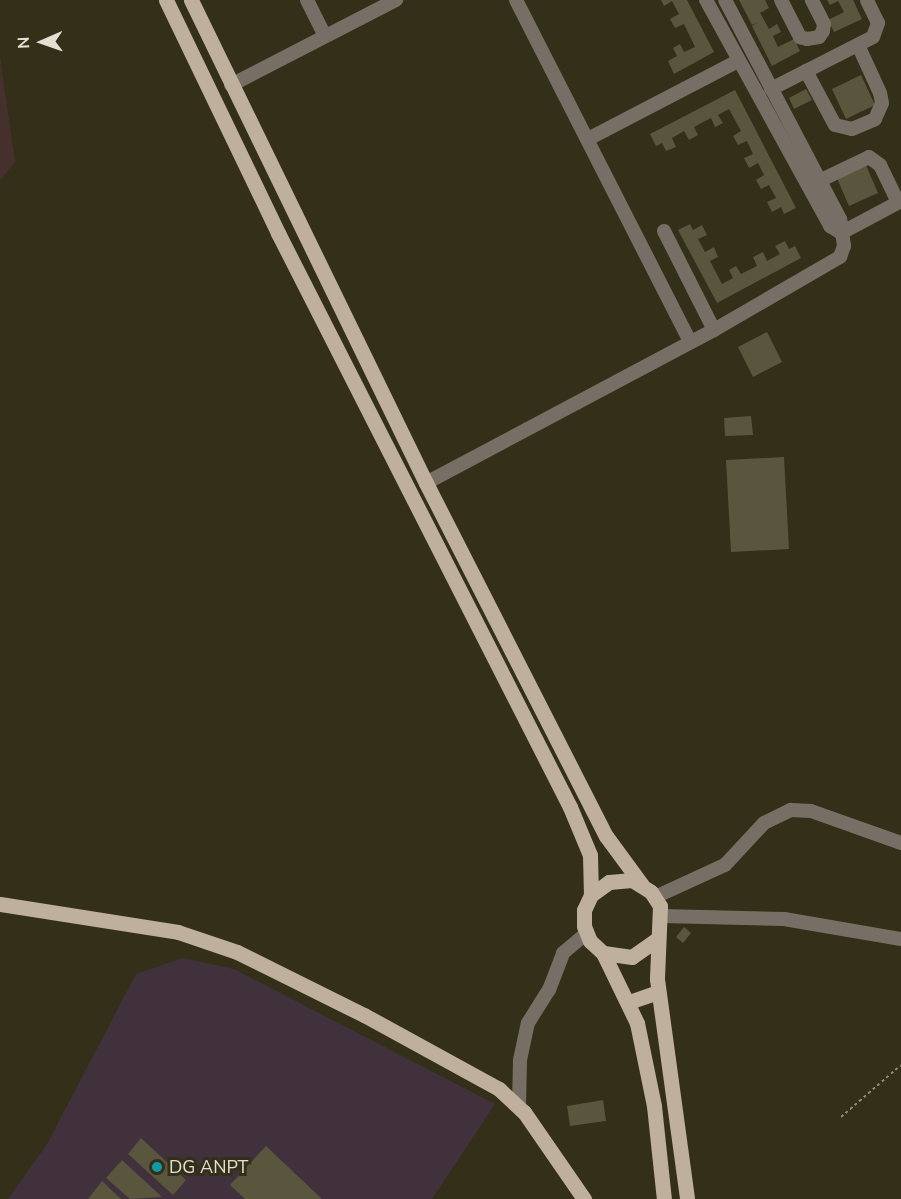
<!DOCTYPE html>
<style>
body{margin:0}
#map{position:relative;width:901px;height:1199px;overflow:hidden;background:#342f18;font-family:"Nunito Sans",sans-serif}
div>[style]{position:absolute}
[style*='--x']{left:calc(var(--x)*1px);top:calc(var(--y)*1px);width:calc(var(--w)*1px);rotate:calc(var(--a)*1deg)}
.commercial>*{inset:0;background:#40313d}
.industrial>*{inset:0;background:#45302e}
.building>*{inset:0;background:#5a553d}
.path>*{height:2px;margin-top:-1px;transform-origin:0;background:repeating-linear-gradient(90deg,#8e8a78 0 3px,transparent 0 6px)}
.minor>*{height:14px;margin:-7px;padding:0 7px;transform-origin:7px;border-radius:7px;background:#776f66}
.major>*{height:15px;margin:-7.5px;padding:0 7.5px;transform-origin:7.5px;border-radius:7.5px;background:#bfaf9d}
.dots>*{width:16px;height:16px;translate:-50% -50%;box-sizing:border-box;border:3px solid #342f18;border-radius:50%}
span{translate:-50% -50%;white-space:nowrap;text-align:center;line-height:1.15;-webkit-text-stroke:6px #342f18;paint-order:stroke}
.poi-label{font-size:18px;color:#e3e0d3}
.left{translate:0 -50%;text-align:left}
.north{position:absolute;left:12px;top:12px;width:60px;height:60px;-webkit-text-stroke:4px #342f18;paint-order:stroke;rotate:268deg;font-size:16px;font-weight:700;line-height:24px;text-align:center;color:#e3e0d3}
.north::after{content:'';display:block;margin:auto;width:21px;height:27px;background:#e3e0d3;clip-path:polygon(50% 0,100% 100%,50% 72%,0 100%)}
</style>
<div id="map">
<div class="commercial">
<div style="clip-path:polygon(183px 958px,234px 969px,495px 1104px,432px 1199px,8px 1199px,47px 1144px,136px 974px)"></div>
</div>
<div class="industrial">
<div style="clip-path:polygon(0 56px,15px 162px,0 181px)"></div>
</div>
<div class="building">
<div style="clip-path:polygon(661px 0,687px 0,714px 52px,674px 74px,668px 61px,677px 56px,673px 48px,680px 44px,684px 52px,695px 47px,684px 24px,675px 28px,670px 19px,679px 14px,672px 1px,664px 6px)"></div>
<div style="clip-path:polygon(739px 0,765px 0,769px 8px,760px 13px,769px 29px,777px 24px,781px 32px,773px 36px,778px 47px,794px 39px,800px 51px,772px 66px,752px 26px,758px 22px,752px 25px)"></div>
<div style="clip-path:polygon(827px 0,853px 0,862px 19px,834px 32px,828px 20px,844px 12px,838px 1px,830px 5px)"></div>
<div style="clip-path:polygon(861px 75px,875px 105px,846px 119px,832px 89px)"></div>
<div style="clip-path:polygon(806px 89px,812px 100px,794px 109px,789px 98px)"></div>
<div style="clip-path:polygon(735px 90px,796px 208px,784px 214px,781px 207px,772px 212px,767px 202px,776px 198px,769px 185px,761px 189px,756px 180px,764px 175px,758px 163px,749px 168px,744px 158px,753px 154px,747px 141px,738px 145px,733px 136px,741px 131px,729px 109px,718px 115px,723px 123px,715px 127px,711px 118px,694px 127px,698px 135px,689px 140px,684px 131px,672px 138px,676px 147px,666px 151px,662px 143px,656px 146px,650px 134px)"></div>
<div style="clip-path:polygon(865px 163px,878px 193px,849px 206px,836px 176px)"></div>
<div style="clip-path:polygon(690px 224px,693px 230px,702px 225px,707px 235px,698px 239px,705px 252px,714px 247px,718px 257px,710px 261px,722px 284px,733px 278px,729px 270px,736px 266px,741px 274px,757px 266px,753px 257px,763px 252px,767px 261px,780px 254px,775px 246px,785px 241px,789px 249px,795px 246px,801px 258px,717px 303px,678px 230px)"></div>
<div style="clip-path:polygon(767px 332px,782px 362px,753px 377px,738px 347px)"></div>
<div style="clip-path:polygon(751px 416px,753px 435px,725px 436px,724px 418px)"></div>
<div style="clip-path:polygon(784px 457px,789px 549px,731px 552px,726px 460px)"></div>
<div style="clip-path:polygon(684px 927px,691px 933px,683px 943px,676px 937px)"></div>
<div style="clip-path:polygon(603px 1100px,606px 1121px,570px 1126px,567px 1106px)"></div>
<div style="clip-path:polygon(141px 1138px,186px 1180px,173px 1195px,128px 1154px)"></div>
<div style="clip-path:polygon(266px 1146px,322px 1199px,245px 1199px,230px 1185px)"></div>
<div style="clip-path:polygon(122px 1160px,162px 1197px,130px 1199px,106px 1178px)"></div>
<div style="clip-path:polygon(102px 1181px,121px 1199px,88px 1199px)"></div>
</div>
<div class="path">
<div style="--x:841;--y:1117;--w:79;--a:-40.9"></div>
</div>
<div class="minor">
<div style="--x:307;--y:0;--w:40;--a:63.4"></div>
<div style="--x:516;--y:0;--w:384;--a:63"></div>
<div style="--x:706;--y:0;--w:258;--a:61.2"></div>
<div style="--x:830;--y:226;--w:13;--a:32"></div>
<div style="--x:781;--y:0;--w:42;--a:62.8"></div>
<div style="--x:800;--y:37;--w:7;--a:16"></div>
<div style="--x:807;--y:39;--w:12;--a:-9"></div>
<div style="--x:819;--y:37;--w:7;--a:-56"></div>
<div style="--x:823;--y:31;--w:7;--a:-82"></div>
<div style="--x:824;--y:24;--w:27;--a:-117"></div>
<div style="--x:806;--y:71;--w:61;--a:61.8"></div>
<div style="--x:835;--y:125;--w:17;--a:13"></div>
<div style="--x:852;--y:129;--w:25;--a:-23"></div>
<div style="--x:875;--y:119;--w:17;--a:-66"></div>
<div style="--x:882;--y:103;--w:10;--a:-101"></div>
<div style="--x:880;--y:93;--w:53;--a:-114.6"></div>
<div style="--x:231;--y:85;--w:186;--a:-27.3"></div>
<div style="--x:771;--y:89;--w:114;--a:-27"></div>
<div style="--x:873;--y:37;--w:15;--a:-70"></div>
<div style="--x:878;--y:23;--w:25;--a:-116"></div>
<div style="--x:588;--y:139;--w:169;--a:-27.5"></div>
<div style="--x:819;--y:181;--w:55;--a:-25.6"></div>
<div style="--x:869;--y:157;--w:14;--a:36"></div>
<div style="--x:880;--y:165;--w:41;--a:64.1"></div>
<div style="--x:664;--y:231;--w:111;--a:63.2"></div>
<div style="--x:841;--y:233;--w:68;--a:-28.1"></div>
<div style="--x:426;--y:483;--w:326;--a:-28"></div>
<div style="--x:714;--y:330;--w:146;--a:-30.1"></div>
<div style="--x:840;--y:257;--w:12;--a:-70"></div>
<div style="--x:844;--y:246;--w:27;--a:-98"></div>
<div style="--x:840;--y:219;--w:247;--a:-117.7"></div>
<div style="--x:655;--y:897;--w:77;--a:-24.6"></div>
<div style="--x:725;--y:865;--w:57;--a:-47.1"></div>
<div style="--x:764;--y:823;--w:30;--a:-26"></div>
<div style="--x:791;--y:810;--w:20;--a:3"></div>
<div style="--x:811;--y:811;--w:96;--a:19.6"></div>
<div style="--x:662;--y:916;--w:122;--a:1.4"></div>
<div style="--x:784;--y:919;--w:119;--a:9.7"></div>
<div style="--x:519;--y:1107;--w:47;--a:-88.8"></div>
<div style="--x:520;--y:1060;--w:38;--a:-78"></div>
<div style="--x:528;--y:1023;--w:39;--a:-58"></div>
<div style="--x:549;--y:990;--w:40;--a:-69"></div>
<div style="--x:563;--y:953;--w:30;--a:-40"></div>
</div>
<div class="major">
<div style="--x:166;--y:0;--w:259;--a:64.3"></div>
<div style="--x:278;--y:233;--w:644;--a:63.04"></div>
<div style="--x:570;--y:807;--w:52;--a:67.4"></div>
<div style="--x:590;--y:855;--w:40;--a:88.6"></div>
<div style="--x:191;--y:0;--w:537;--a:64.06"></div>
<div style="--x:426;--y:483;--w:396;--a:63"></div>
<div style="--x:606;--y:836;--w:61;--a:53.7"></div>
<div style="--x:0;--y:904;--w:180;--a:8.9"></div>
<div style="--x:178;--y:932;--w:62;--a:18.7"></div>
<div style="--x:237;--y:952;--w:142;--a:26.4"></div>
<div style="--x:364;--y:1015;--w:154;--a:28.7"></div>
<div style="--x:499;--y:1089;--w:34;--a:43"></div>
<div style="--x:524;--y:1112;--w:106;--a:55.4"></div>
<div style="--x:656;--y:940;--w:29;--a:145"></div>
<div style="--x:632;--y:957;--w:29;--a:-172"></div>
<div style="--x:603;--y:953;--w:18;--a:-137"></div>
<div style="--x:590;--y:941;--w:16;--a:-112"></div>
<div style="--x:584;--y:926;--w:16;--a:-90"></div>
<div style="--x:584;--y:910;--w:17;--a:-65"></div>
<div style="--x:591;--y:895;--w:22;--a:-36"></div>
<div style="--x:609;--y:882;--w:23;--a:-5"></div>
<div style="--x:632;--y:880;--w:22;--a:32"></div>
<div style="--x:651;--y:892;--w:17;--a:57"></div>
<div style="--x:660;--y:906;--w:73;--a:92.4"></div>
<div style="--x:657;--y:979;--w:222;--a:82.2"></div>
<div style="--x:603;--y:953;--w:78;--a:64.1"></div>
<div style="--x:637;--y:1023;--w:85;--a:78.4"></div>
<div style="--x:654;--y:1106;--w:94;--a:83.9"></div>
<div style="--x:629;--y:1002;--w:31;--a:-19"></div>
</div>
<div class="dots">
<div style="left:157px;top:1167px;background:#0f9aa8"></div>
</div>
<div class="poi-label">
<span class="left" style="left:169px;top:1167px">DG ANPT</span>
</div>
<div class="north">N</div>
</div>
